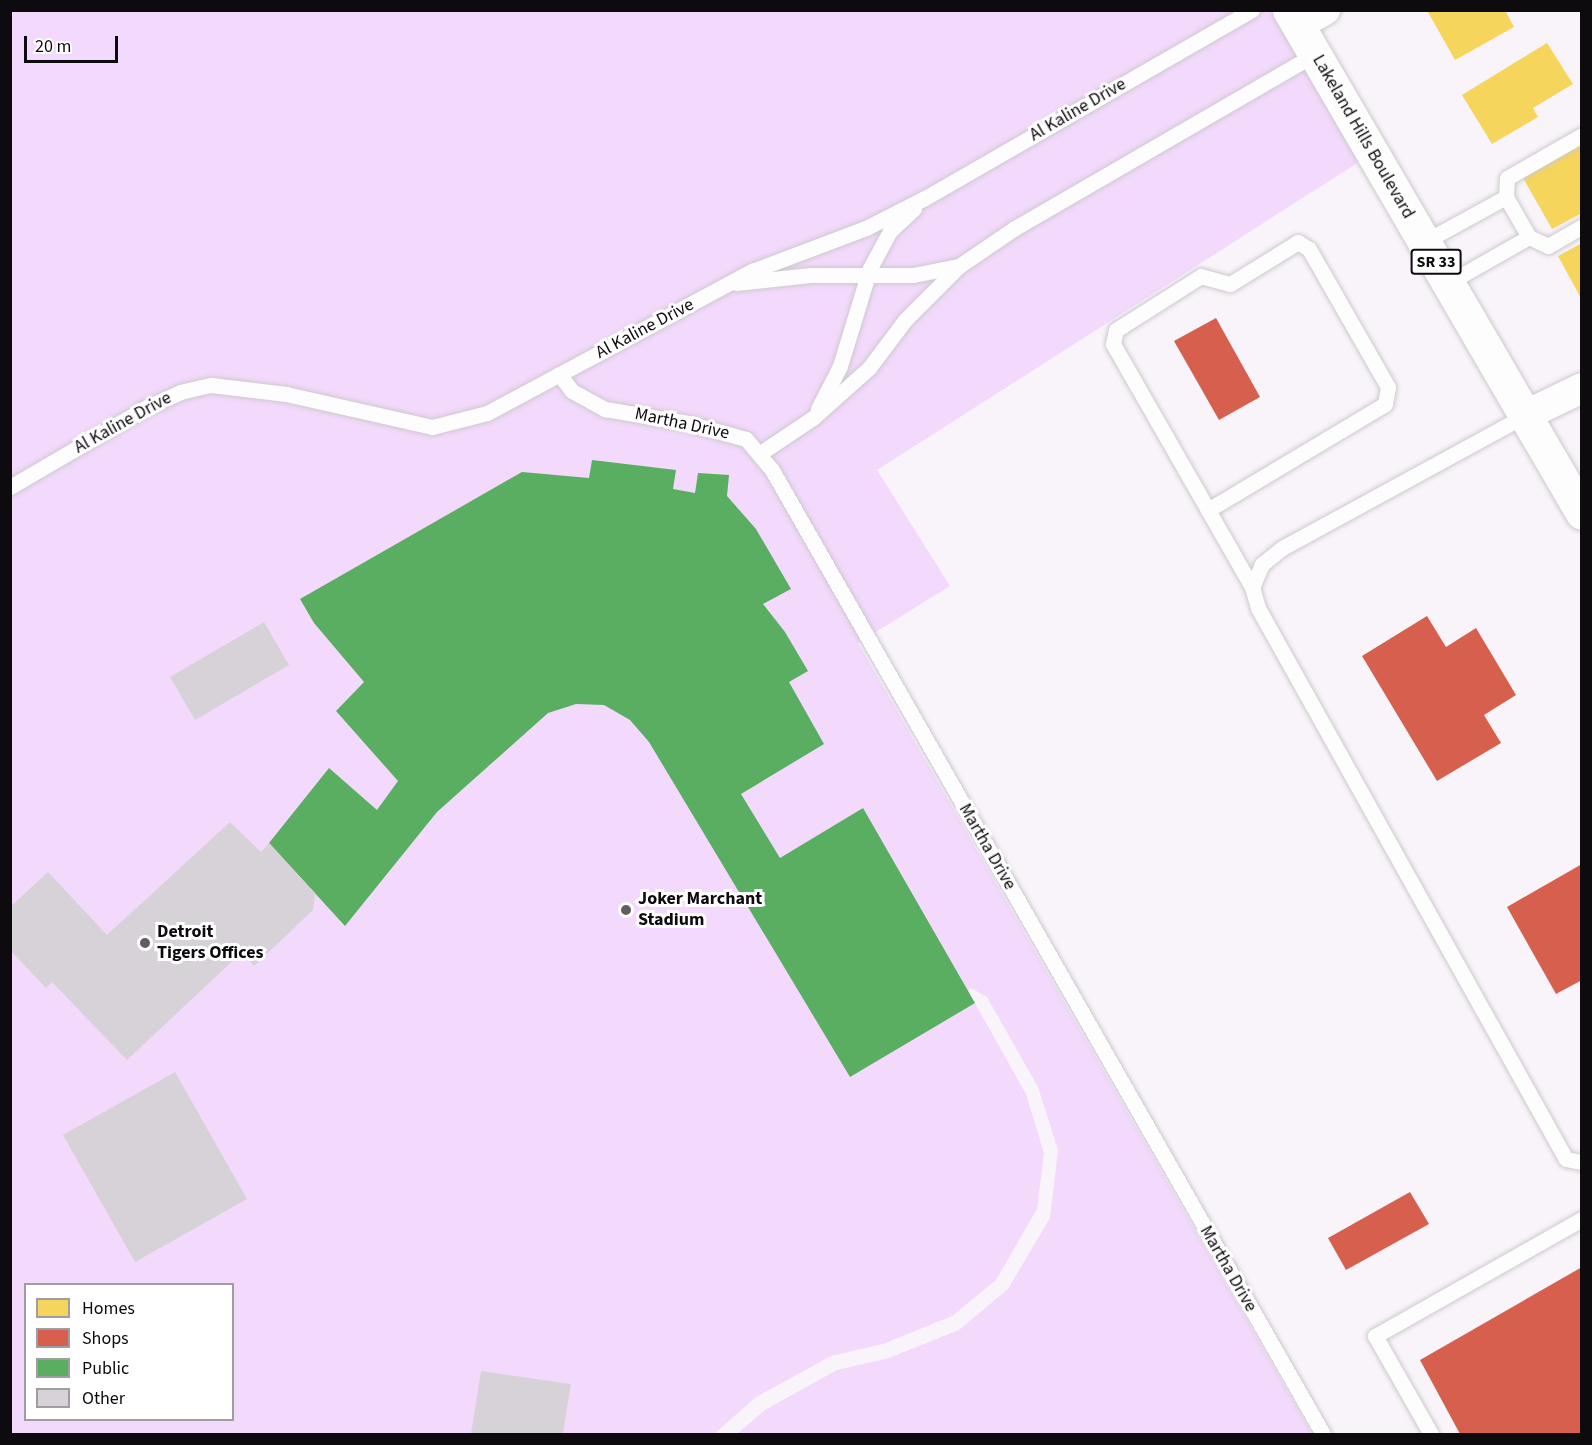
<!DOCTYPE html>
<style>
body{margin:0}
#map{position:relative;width:1592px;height:1445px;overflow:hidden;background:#f9f3fa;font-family:"Source Sans 3",sans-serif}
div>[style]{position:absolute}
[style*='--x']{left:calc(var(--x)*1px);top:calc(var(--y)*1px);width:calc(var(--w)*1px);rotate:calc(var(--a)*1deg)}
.green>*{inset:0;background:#f3d9fc}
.homes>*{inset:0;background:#f6d55c}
.shops>*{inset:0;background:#d6604d}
.public>*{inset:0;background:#5aae61}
.building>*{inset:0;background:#d6d2d7}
.roads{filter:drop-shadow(0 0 2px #cdc9ce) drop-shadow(0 0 2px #cdc9ce)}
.service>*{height:15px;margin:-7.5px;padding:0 7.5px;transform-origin:7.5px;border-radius:7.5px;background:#fefdfe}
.minor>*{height:30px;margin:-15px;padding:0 15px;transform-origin:15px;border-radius:15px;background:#fefdfe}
.primary>*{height:33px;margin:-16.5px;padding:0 16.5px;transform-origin:16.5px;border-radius:16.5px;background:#fefdfe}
.dots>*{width:16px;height:16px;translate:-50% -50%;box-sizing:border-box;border:3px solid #fff;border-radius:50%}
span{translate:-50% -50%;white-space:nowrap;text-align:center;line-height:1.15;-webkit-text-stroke:6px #fff;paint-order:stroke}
.shield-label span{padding:2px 4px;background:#fff;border:2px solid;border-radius:4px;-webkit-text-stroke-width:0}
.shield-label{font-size:16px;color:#0e0b0f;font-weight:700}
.street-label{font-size:18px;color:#0e0b0f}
.poi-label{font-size:18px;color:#0e0b0f;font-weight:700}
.left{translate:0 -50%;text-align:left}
.frame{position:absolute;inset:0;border:12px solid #0e0b0f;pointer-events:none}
.legend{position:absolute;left:24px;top:1283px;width:210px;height:138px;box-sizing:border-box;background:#fff;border:2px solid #9f9d9f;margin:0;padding:8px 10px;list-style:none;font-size:18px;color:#0e0b0f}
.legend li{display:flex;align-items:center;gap:12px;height:30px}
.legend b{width:30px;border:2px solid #9f9d9f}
.scale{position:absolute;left:24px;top:36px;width:94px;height:27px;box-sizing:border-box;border:3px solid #0e0b0f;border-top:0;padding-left:8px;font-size:18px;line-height:21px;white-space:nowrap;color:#0e0b0f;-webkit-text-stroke:4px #fff;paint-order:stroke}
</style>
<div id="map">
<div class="green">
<div style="clip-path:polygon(evenodd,10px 11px,1270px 11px,1359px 162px,877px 470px,950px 586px,858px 643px,1312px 1434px,737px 1434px,765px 1410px,837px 1370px,889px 1358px,959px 1330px,1008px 1289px,1050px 1218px,1058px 1150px,1038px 1087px,987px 997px,971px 988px,968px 991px,1026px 1094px,1044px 1153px,1037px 1209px,996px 1280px,952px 1316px,883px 1344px,831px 1356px,756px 1397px,714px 1434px,563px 1434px,571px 1384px,557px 1382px,548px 1434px,11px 1434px,10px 11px,26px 1284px,232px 1284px,232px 1420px,26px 1420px,26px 1284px)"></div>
</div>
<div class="homes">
<div style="clip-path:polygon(1431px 10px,1505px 10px,1514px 27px,1455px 60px,1428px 12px)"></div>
<div style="clip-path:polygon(1547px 43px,1573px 84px,1533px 108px,1538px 117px,1492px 144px,1462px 95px)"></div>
<div style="clip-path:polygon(1578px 145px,1582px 151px,1582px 213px,1552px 229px,1522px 176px)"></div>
<div style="clip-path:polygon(1582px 243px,1582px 300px,1558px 256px)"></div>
</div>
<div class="shops">
<div style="clip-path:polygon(1216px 318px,1260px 397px,1219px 420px,1174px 341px)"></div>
<div style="clip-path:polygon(1427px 616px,1446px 647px,1476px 628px,1516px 695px,1484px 715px,1501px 743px,1437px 781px,1362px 656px)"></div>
<div style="clip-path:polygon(1582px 864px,1582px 980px,1556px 994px,1507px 907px)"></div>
<div style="clip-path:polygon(1410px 1192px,1429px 1224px,1346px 1270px,1328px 1238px)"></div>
<div style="clip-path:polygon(1582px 1267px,1582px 1434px,1460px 1434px,1420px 1360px)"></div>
</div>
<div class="public">
<div style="clip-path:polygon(592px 460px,676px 470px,673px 489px,695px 493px,698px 473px,729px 475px,727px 496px,756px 529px,791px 589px,763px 604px,785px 632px,808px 671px,789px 682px,824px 744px,741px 794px,780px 858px,863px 808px,975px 1003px,850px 1077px,649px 742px,630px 720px,604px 705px,576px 704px,548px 713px,437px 812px,345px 926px,269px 843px,329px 768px,377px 810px,398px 781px,336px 711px,364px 682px,314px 623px,300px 599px,522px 472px,589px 478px)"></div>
</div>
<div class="building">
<div style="clip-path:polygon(264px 622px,289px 665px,195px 720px,170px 677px)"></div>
<div style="clip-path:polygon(230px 822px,261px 852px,269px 843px,315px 893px,313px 910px,254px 966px,242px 952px,127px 1060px,52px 982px,46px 988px,10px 950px,10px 907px,48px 872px,107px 935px)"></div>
<div style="clip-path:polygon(175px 1072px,247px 1199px,135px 1262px,63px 1135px)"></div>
<div style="clip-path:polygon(481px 1371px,571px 1384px,563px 1434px,471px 1434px)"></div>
</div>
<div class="roads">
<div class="service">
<div style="--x:1582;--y:135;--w:86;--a:150.2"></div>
<div style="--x:1507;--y:178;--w:19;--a:93"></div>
<div style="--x:1506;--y:197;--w:46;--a:60.1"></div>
<div style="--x:1529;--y:237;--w:21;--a:25"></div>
<div style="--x:1548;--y:246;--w:39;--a:-30"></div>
<div style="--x:1424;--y:242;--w:94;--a:-28.8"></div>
<div style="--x:736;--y:283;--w:75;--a:-6.1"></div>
<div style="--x:811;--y:275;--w:102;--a:0"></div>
<div style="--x:913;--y:275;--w:47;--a:-11.1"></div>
<div style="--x:1448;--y:283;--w:93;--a:-29.6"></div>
<div style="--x:559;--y:374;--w:21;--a:53"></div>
<div style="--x:572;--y:391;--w:38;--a:29"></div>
<div style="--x:605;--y:409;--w:84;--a:9.6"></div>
<div style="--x:688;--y:423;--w:60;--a:15.4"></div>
<div style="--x:746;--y:439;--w:40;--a:50"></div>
<div style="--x:772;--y:470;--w:1110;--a:60.25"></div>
<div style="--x:818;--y:409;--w:48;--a:-62.9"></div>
<div style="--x:840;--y:366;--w:102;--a:-73"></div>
<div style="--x:870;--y:268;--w:42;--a:-61.6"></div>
<div style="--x:890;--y:231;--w:33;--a:-43"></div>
<div style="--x:1526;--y:415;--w:278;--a:151.4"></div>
<div style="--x:1282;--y:548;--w:26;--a:141"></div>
<div style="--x:1262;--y:564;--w:25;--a:113"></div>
<div style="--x:1252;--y:587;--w:22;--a:74"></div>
<div style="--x:1258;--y:608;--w:631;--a:60.8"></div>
<div style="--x:1566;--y:1159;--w:16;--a:11"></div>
<div style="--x:759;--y:454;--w:66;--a:-33.9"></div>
<div style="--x:814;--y:417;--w:74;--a:-41.7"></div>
<div style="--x:869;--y:368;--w:60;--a:-53.1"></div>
<div style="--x:905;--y:320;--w:76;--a:-45"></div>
<div style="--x:959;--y:266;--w:68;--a:-34.2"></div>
<div style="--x:1015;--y:228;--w:347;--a:-30.1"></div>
<div style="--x:10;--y:487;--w:159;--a:-30.3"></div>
<div style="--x:147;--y:407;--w:36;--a:-24"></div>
<div style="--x:180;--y:392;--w:32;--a:-13"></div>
<div style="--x:211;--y:385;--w:76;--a:6.8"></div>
<div style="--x:286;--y:394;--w:150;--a:12.7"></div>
<div style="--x:432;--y:427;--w:57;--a:-14.3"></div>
<div style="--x:487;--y:413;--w:301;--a:-28.2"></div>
<div style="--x:752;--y:271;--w:122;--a:-20.7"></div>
<div style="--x:866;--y:228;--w:66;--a:-27"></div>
<div style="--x:925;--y:198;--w:377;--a:-29.9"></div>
<div style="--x:1208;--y:510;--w:206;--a:-30.9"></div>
<div style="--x:1385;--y:404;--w:17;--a:-80"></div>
<div style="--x:1388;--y:387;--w:159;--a:-119.8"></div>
<div style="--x:1309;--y:249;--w:13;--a:-148"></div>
<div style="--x:1298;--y:242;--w:80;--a:148.3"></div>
<div style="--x:1230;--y:284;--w:30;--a:-165"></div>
<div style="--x:1201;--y:276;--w:101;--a:147.6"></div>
<div style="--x:1116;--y:330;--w:14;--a:102"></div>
<div style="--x:1113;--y:344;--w:191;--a:60.2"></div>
<div style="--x:1208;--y:510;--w:89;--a:60.3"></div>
<div style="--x:1431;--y:1434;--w:113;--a:-119.7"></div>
<div style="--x:1375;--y:1336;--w:238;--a:-29.5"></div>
</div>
<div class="minor">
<div style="--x:1298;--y:25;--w:31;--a:-29"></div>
<div style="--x:1526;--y:415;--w:62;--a:-25.7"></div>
</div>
<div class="primary">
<div style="--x:1289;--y:10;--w:582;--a:59.78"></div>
</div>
</div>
<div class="dots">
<div style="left:626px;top:910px;background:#605c61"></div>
<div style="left:145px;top:943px;background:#605c61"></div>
</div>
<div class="shield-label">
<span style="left:1436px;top:262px">SR 33</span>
</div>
<div class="street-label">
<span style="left:1078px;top:110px;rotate:-30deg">Al Kaline Drive</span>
<span style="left:1363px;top:137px;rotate:60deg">Lakeland Hills Boulevard</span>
<span style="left:645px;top:329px;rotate:-28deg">Al Kaline Drive</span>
<span style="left:123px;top:423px;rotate:-29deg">Al Kaline Drive</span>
<span style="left:682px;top:424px;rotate:12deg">Martha Drive</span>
<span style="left:987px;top:847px;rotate:60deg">Martha Drive</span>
<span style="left:1228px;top:1269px;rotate:60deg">Martha Drive</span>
</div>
<div class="poi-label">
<span class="left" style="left:638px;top:910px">Joker Marchant<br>Stadium</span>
<span class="left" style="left:157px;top:943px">Detroit<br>Tigers Offices</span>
</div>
<div class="frame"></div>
<ul class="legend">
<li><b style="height:16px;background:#f6d55c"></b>Homes</li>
<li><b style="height:16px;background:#d6604d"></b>Shops</li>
<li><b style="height:16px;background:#5aae61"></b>Public</li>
<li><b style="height:16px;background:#d6d2d7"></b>Other</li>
</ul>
<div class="scale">20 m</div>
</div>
